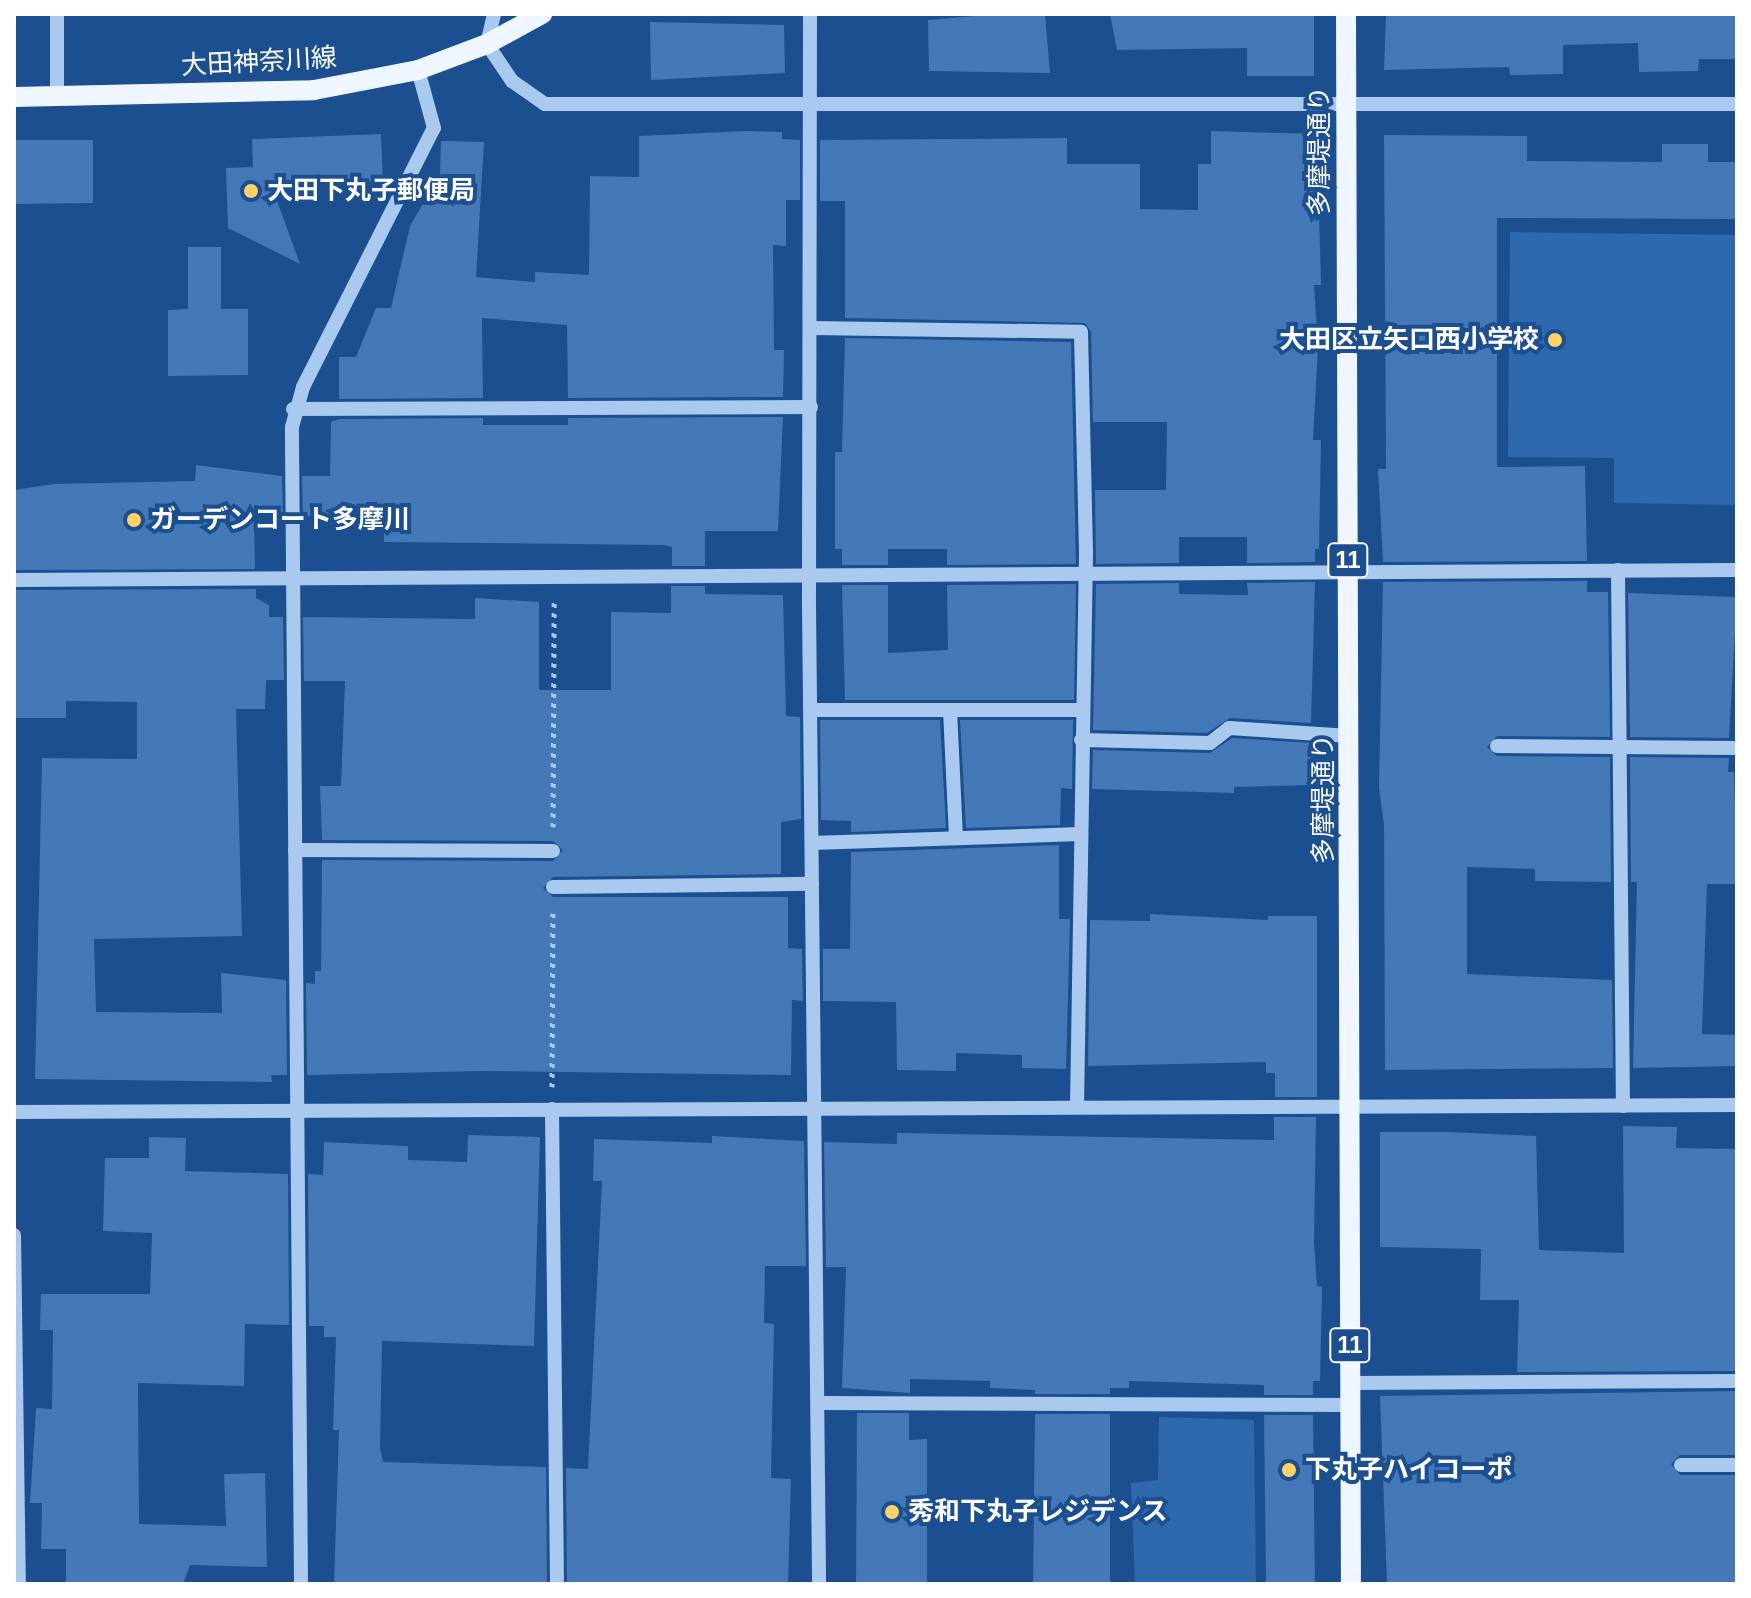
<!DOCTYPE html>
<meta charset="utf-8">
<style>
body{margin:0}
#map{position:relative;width:1751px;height:1598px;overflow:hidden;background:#1b4f8f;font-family:Helvetica,"Noto Sans JP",sans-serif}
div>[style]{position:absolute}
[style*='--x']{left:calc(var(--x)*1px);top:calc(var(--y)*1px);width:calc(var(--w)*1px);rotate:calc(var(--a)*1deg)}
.green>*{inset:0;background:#2e69ad}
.building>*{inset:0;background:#4478b7}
.path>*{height:5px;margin-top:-2.5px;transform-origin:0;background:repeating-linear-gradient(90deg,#a9c9ee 0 4px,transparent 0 10px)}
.minor>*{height:14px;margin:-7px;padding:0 7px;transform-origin:7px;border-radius:7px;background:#a9c9ee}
.major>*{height:20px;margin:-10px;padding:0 10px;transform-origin:10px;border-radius:10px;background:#f0f6ff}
.dots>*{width:22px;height:22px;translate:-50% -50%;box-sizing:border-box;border:4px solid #1b4f8f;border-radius:50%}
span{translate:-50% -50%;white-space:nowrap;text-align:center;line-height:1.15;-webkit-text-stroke:8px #1b4f8f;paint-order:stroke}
.shield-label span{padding:2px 6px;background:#1b4f8f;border:2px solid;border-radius:6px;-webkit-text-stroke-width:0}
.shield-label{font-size:24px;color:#fff;font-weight:700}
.street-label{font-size:26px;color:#fff}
.poi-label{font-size:26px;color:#fff;font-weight:700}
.left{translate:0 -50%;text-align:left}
.right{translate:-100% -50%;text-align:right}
.frame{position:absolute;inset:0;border:16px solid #fff;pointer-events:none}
</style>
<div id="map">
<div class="green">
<div style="clip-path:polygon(1510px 232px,1737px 235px,1737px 505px,1614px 503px,1614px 458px,1508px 457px)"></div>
<div style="clip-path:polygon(1159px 1417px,1254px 1420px,1256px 1584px,1135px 1584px,1131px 1483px,1158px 1480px)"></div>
</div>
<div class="building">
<div style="clip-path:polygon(999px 14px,1045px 14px,1050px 73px,929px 71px,928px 20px)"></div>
<div style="clip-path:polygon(1110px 14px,1314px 14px,1314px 76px,1247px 76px,1247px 48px,1117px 50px)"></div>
<div style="clip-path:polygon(1386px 14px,1737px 14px,1737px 59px,1699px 59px,1698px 71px,1639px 72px,1638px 43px,1563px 45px,1563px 74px,1510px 75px,1509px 67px,1384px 70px)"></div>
<div style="clip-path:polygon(650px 22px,784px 25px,785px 73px,651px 80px)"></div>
<div style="clip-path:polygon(746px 131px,782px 132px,782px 139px,800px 140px,800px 200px,786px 200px,786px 246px,773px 245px,774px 350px,784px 350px,783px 397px,568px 398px,567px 325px,482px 318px,483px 398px,339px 399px,339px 357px,356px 357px,376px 308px,391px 308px,410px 226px,440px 174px,441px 141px,484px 142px,476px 277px,535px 282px,535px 272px,589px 275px,590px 176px,639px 177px,639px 136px)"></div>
<div style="clip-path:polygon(1211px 131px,1317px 134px,1321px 285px,1314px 285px,1318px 347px,1313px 440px,1321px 440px,1319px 549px,1315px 549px,1315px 562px,1247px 563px,1247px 537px,1179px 537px,1179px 563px,1096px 564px,1095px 490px,1166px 490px,1167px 422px,1093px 422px,1091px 332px,1085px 323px,845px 318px,845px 201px,820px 201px,820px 140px,1067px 138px,1067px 164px,1140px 164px,1140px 209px,1198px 210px,1198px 164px,1211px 164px)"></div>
<div style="clip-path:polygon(381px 134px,383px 181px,302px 184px,287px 188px,287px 195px,275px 195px,300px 264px,228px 228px,226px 168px,253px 167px,252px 139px)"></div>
<div style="clip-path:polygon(1384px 135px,1527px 136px,1527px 161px,1662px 162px,1662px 144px,1708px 144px,1708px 162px,1737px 162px,1737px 219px,1497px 218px,1497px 467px,1585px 466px,1587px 561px,1383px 562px,1378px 469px,1386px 469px)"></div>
<div style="clip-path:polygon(14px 140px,93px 140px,93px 203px,14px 204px)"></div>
<div style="clip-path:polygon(188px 247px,221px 247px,221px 309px,248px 309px,248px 375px,168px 376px,168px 310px,188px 309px)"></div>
<div style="clip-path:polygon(845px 338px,1071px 342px,1076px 564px,947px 565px,947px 549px,888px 549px,888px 565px,842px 565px,842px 549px,835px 549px,835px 452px,842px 452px)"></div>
<div style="clip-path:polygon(783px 417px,778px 531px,705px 531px,705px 566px,672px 566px,672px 547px,663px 545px,384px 542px,384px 524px,318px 524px,318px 516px,303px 516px,302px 476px,330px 476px,331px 422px,339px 419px,483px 418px,483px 425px,568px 425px,568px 418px)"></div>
<div style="clip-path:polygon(196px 465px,282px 476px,283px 516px,254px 516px,255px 569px,14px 570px,14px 490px,54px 484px,195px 481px)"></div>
<div style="clip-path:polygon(1587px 581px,1587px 592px,1608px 592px,1610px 737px,1497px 736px,1487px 747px,1497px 756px,1610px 757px,1611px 882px,1535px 881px,1535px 869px,1467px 867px,1467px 974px,1612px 980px,1613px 1068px,1385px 1070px,1384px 825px,1379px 788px,1383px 582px)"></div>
<div style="clip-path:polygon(1315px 582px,1311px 723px,1230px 718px,1207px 733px,1093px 730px,1096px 584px,1179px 583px,1179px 594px,1248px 595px,1247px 583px)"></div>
<div style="clip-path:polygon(1076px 584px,1074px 700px,845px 700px,842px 585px,888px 585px,888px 653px,948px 650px,947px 585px)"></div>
<div style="clip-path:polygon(671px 586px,705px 586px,705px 594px,783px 595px,786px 716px,800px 717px,801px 819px,781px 822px,781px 874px,553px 877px,543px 888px,553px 897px,788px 897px,788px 948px,802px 949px,803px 1001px,792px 1000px,791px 1075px,482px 1071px,307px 1075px,306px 983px,315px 984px,315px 971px,321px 971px,322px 860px,553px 861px,563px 850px,553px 841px,322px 840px,320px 786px,341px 786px,345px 681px,304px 681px,303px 617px,475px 619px,475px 598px,539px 602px,539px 690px,611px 690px,611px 612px,671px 613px)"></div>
<div style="clip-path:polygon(256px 589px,256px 598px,269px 605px,269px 617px,283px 617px,284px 680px,266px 680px,265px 709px,236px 709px,242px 936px,94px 939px,96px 1012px,222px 1013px,221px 973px,286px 980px,287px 1075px,271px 1075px,272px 1082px,35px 1079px,42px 758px,137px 759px,137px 702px,66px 701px,66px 718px,14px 718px,14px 590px)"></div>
<div style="clip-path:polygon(1628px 593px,1737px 597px,1729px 738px,1630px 737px)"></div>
<div style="clip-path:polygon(820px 720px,940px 720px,946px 828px,851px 832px,851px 821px,821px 820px)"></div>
<div style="clip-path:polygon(960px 720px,1073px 720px,1072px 789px,1061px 788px,1060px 825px,966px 828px)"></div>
<div style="clip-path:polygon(1232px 738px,1311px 743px,1315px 785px,1234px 787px,1234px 793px,1092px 789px,1093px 750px,1210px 753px)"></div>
<div style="clip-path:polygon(1630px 757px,1729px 758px,1728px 772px,1734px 772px,1737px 884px,1707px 884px,1702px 1034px,1737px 1035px,1737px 1066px,1633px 1068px,1637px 882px,1631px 882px)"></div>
<div style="clip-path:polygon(1059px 845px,1059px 919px,1070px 919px,1066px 1069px,1022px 1068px,1022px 1055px,956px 1053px,956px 1071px,897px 1070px,896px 1002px,823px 1001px,823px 949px,850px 949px,851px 852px)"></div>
<div style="clip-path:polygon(1150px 914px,1268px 920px,1268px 916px,1317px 916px,1317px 1097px,1275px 1097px,1275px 1073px,1266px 1073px,1266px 1062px,1088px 1066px,1090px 920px,1150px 921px)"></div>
<div style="clip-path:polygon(1274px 1117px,1316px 1117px,1314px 1243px,1317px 1286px,1322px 1287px,1320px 1381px,1313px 1381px,1313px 1395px,1264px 1395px,1264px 1385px,1129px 1381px,1129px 1388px,1110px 1388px,1110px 1394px,1035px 1394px,1035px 1390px,990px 1388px,990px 1381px,910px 1379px,910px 1393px,842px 1388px,846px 1267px,826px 1267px,824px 1142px,897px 1144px,897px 1133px,1274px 1140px)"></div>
<div style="clip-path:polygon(1623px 1126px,1677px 1127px,1676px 1148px,1737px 1149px,1737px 1371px,1517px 1372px,1519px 1300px,1480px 1300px,1481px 1249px,1380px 1247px,1380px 1132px,1447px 1132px,1536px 1136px,1539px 1250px,1624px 1253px)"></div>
<div style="clip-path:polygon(468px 1135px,540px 1137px,534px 1346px,382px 1341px,380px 1448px,383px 1462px,546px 1467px,547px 1584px,334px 1584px,339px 1430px,333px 1430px,336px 1337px,324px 1337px,324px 1326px,309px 1326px,308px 1174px,323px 1175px,324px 1142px,408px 1146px,408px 1160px,467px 1162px)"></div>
<div style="clip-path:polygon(712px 1136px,804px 1141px,806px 1266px,765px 1266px,764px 1323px,774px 1324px,771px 1478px,791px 1479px,788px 1584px,567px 1584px,566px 1468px,588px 1469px,602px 1181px,593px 1181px,594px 1139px,712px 1143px)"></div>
<div style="clip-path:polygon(149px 1137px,186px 1138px,185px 1171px,288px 1174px,289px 1325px,245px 1324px,244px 1386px,138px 1383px,139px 1524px,226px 1526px,224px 1474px,265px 1473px,267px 1567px,190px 1565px,183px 1584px,66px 1584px,66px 1549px,41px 1549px,42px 1503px,30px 1503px,36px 1408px,52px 1409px,53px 1330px,40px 1330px,41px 1294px,150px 1294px,152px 1233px,103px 1231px,105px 1158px,149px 1158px)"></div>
<div style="clip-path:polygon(1737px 1391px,1737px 1455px,1680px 1455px,1671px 1464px,1680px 1475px,1737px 1475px,1737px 1583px,1387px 1584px,1380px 1396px)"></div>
<div style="clip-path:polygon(857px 1413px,909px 1413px,909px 1440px,927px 1439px,927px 1584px,856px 1584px)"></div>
<div style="clip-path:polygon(1035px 1414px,1110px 1414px,1110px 1584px,1033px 1584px)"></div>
<div style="clip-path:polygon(1264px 1415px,1313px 1415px,1315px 1584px,1266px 1584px)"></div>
</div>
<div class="path">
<div style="--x:553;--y:827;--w:226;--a:-89.7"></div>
<div style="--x:552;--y:1087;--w:174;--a:-89.7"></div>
</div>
<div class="minor">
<div style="--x:57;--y:14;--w:82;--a:90"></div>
<div style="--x:494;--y:14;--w:31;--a:103"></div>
<div style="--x:487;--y:44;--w:45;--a:56"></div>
<div style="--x:512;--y:81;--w:40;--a:34.9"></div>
<div style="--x:545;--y:104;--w:1192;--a:0"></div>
<div style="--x:810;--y:14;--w:591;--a:90.1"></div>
<div style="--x:809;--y:605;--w:979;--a:89.41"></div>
<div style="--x:811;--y:328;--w:270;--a:0.8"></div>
<div style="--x:1081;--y:332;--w:221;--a:88.7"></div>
<div style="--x:1086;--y:553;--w:554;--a:90.93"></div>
<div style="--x:293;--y:409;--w:518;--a:-0.22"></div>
<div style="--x:1618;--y:570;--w:536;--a:89.47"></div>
<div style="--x:14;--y:580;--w:1723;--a:-0.33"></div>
<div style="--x:811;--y:710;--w:271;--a:0"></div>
<div style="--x:950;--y:710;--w:127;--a:87.3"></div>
<div style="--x:1081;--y:740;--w:129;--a:1.3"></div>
<div style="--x:1210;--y:743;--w:24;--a:-38"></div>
<div style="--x:1229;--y:728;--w:121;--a:3.8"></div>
<div style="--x:1497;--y:746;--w:240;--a:0.5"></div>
<div style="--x:812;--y:843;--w:268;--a:-1.9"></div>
<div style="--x:295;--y:850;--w:258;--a:0.2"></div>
<div style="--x:553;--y:887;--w:259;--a:-0.7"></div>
<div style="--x:552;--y:1109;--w:475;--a:89.4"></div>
<div style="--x:14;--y:1112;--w:1723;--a:-0.23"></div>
<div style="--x:14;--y:1235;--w:349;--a:89.2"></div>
<div style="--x:1350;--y:1383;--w:387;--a:-0.3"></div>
<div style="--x:818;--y:1403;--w:532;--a:0.22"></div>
<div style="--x:1681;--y:1465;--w:56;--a:0"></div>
<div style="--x:301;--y:1584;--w:1157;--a:-90.45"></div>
<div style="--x:292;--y:427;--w:41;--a:-74.6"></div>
<div style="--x:303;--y:387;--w:290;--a:-63.2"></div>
<div style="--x:434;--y:128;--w:60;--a:-105.4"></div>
</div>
<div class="major">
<div style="--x:1346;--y:14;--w:1570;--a:89.82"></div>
<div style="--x:14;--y:97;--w:300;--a:-1.3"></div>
<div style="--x:314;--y:90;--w:106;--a:-10.9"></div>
<div style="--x:418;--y:70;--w:74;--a:-20.6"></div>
<div style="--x:487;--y:44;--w:63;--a:-28.6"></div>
</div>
<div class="dots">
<div style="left:251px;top:191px;background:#ffd166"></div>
<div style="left:1555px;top:340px;background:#ffd166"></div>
<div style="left:134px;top:520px;background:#ffd166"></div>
<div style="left:1289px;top:1470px;background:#ffd166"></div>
<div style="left:892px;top:1512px;background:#ffd166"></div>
</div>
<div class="shield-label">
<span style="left:1348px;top:560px">11</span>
<span style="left:1350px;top:1345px">11</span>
</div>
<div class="street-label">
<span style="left:259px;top:62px;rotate:-3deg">大田神奈川線</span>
<span style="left:1320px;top:151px;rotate:-90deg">多摩堤通り</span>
<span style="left:1324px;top:799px;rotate:-90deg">多摩堤通り</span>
</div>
<div class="poi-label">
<span class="left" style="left:267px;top:191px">大田下丸子郵便局</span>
<span class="right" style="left:1539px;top:340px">大田区立矢口西小学校</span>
<span class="left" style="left:150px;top:520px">ガーデンコート多摩川</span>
<span class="left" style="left:1305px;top:1470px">下丸子ハイコーポ</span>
<span class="left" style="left:908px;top:1512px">秀和下丸子レジデンス</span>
</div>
<div class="frame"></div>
</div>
